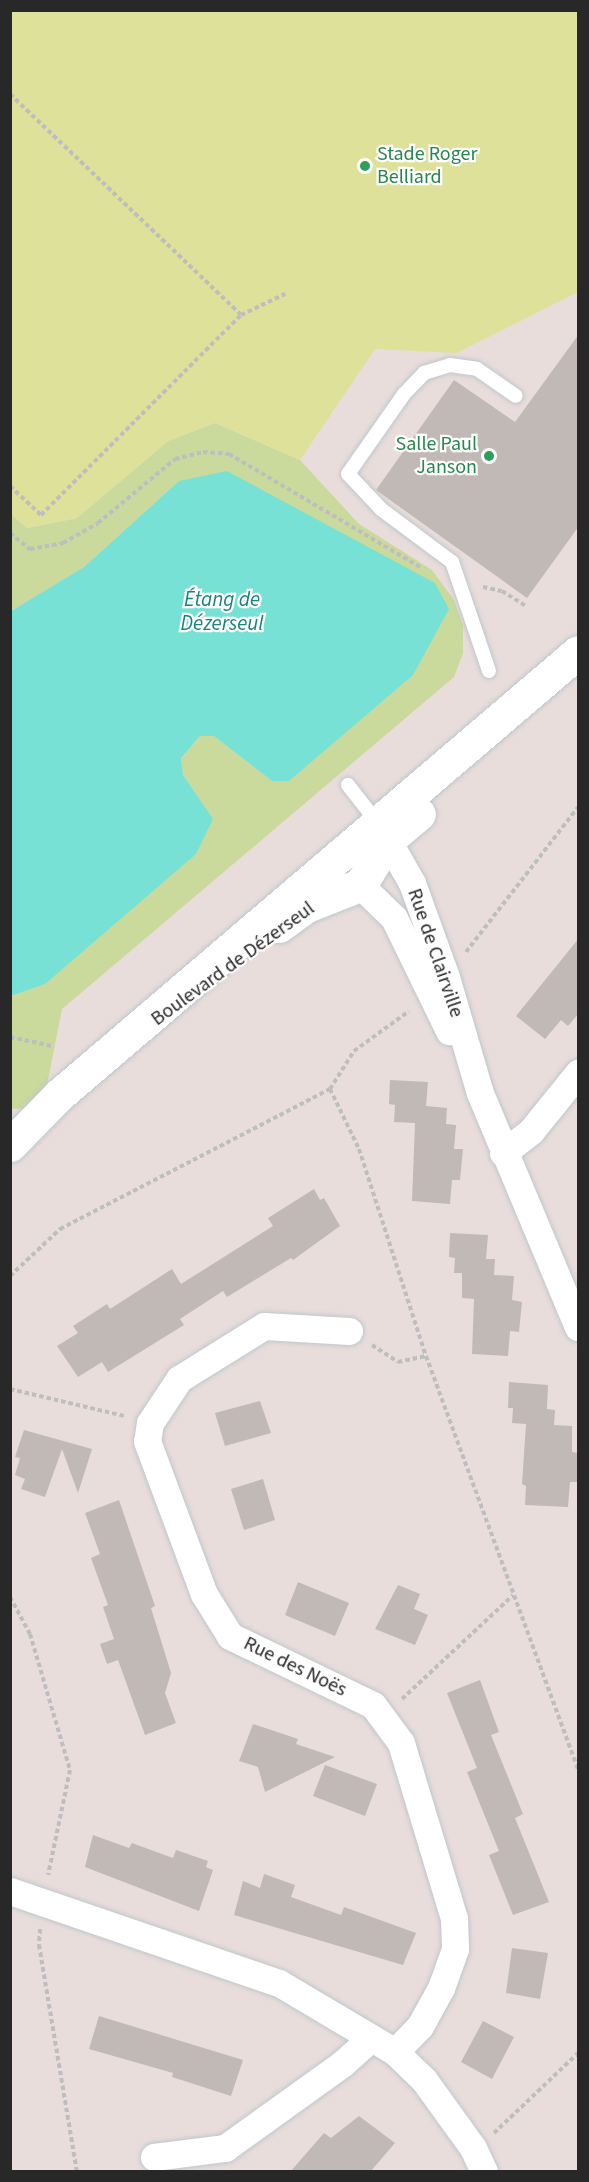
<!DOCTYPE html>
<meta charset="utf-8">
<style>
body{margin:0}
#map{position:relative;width:589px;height:2182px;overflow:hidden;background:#e9dddb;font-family:"Source Sans 3",sans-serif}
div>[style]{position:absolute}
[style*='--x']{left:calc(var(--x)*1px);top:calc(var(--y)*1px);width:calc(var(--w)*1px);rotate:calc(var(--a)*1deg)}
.green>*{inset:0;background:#c9da9c}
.pitch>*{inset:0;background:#dde199}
.water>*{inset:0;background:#78e1d5}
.building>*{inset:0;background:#c1b9b6}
.path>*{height:4px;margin-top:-2px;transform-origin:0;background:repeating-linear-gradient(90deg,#bebebe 0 4.5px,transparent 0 7.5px)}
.roads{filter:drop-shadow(0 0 2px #bfc7cd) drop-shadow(0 0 2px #bfc7cd)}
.lane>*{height:14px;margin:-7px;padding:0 7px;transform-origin:7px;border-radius:7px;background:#fff}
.street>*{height:27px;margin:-13.5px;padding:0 13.5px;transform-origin:13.5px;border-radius:13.5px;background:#fff}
.secondary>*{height:33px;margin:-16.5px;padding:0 16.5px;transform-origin:16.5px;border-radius:16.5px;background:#fff}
.dots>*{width:16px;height:16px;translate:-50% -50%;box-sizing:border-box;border:3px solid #fff;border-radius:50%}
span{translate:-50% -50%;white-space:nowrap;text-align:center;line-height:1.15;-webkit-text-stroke:4.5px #fff;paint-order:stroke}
.leisure-label{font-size:20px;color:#27864d}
.left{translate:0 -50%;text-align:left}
.right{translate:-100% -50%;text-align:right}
.street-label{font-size:20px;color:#282828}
.water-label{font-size:21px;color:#1a837f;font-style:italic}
.frame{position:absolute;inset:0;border:12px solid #282828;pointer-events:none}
</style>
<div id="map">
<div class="green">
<div style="clip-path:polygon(215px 423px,300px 460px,359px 524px,432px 570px,454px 600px,463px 625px,463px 653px,454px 677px,62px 1009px,46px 1090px,25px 1108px,12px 1109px,11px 996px,45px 984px,212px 819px,183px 775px,181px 758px,200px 736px,214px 736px,272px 781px,179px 481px,84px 567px,11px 611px,10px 513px,27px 528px,77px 518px,168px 441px)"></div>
</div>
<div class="pitch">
<div style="clip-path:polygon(10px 11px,578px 11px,578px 292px,457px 353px,375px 349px,300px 460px,215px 423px,168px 441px,77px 518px,27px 528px,10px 513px)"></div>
</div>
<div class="water">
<div style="clip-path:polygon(227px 471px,435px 583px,449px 609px,413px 675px,289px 781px,272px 781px,214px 736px,200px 736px,181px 758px,183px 775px,213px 819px,196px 854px,45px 984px,11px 996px,11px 611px,84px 567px,179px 481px)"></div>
</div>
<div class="building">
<div style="clip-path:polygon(579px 334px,579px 526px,527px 598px,376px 490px,454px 380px,515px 422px)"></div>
<div style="clip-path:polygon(579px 938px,579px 1013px,568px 1026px,561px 1020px,545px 1039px,516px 1016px)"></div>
<div style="clip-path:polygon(390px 1080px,428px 1082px,426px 1106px,447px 1108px,446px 1124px,456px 1125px,454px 1149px,463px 1149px,460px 1180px,452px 1180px,450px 1204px,412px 1201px,415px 1123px,394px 1122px,395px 1105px,389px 1104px)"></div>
<div style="clip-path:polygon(314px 1189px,320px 1200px,324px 1198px,340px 1226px,293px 1260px,291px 1258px,227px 1297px,223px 1291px,180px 1319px,184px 1325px,108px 1372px,102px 1362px,78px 1377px,57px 1346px,78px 1333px,73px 1326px,107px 1304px,110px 1309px,172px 1269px,181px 1284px,273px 1226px,268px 1218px)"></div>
<div style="clip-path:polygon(450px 1233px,488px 1235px,486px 1259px,495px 1259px,494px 1275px,514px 1276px,512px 1300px,522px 1302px,519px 1332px,510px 1331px,508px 1356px,472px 1354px,474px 1299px,462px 1298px,462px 1273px,454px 1273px,455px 1258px,449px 1257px)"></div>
<div style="clip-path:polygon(509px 1382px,548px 1385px,547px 1409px,555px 1410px,554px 1425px,572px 1426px,572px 1452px,579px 1453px,579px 1482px,570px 1482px,568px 1507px,525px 1505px,526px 1486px,522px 1484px,526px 1424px,512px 1423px,513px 1408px,508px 1408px)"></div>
<div style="clip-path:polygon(260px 1401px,271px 1433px,225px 1446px,215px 1413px)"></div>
<div style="clip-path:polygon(24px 1430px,92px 1449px,78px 1493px,62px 1449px,45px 1497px,21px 1489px,25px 1479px,15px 1475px,20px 1458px,15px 1457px)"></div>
<div style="clip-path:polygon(263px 1479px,275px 1520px,244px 1530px,231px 1489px)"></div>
<div style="clip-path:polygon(119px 1500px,155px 1606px,151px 1608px,171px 1673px,165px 1693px,176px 1723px,145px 1735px,118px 1660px,107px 1664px,100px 1644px,114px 1639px,103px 1607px,108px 1605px,91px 1558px,100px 1554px,85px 1513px)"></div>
<div style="clip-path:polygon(298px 1582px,349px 1603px,335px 1636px,285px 1615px)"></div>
<div style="clip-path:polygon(398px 1585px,420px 1594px,414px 1609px,428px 1615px,415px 1645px,375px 1629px)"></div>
<div style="clip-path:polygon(480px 1680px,499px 1732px,491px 1735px,523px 1814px,515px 1818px,549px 1902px,513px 1915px,489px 1855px,499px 1851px,467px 1772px,477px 1768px,447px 1693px)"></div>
<div style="clip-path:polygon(253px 1724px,298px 1739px,296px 1744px,335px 1757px,265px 1792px,258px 1767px,239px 1761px)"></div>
<div style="clip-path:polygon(325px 1765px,377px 1784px,365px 1816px,313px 1796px)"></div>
<div style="clip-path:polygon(93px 1835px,129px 1848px,132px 1843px,173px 1858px,176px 1850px,208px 1861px,206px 1867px,213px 1870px,199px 1911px,85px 1867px)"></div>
<div style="clip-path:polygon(264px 1874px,295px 1885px,291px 1897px,341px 1915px,344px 1907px,416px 1933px,403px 1965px,234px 1915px,243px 1881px,260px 1888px)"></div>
<div style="clip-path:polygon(512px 1948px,548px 1953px,540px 1999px,506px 1993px)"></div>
<div style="clip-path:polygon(99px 2016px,243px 2060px,231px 2096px,172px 2077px,173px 2073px,89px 2049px)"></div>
<div style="clip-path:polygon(483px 2021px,514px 2037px,492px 2079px,461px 2062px)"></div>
<div style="clip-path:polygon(359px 2116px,395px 2143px,370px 2172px,290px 2172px,324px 2133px,331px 2138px)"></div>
</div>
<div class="path">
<div style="--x:10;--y:94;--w:320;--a:43.7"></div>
<div style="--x:10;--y:486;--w:42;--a:43.1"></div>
<div style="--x:41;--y:515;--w:283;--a:-45"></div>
<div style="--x:241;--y:315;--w:49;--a:-25.5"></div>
<div style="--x:10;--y:533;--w:26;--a:39"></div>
<div style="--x:30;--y:549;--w:34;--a:-10"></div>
<div style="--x:63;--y:543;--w:40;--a:-29.7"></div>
<div style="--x:98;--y:523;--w:100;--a:-39.7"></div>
<div style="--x:175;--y:459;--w:29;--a:-14"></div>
<div style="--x:203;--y:452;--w:26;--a:4"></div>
<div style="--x:229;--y:454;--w:222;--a:30.6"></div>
<div style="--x:483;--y:587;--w:19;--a:12"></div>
<div style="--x:502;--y:591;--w:28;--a:32"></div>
<div style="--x:466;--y:952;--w:183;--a:-52.3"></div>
<div style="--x:10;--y:1037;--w:43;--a:12.1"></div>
<div style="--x:330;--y:1089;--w:67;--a:64.2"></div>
<div style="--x:359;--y:1149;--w:218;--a:72.1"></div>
<div style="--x:426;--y:1356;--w:440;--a:69.8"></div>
<div style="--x:10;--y:1276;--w:69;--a:-43.2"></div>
<div style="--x:60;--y:1229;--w:304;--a:-27.4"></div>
<div style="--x:330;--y:1089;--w:45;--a:-57.7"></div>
<div style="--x:354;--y:1051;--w:68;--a:-36"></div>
<div style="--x:372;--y:1345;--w:31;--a:33"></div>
<div style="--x:398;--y:1362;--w:29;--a:-12"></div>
<div style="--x:10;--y:1389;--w:117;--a:13.3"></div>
<div style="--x:10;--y:1597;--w:42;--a:61.6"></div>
<div style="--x:30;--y:1634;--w:142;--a:73.6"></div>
<div style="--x:70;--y:1770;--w:107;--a:101.8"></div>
<div style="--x:402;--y:1699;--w:152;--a:-43.1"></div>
<div style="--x:40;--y:1929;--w:16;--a:94"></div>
<div style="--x:39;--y:1945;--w:230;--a:80.5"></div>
<div style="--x:494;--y:2133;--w:116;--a:-43.6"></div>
</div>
<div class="roads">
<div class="lane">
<div style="--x:489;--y:671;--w:115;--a:-108.7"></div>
<div style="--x:452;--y:562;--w:89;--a:-143.3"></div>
<div style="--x:381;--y:509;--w:48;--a:-133.3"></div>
<div style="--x:348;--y:474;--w:98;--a:-55"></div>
<div style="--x:404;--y:394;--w:29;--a:-46"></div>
<div style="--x:424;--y:373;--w:27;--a:-17"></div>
<div style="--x:450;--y:365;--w:27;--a:8"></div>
<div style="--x:477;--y:369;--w:47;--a:34.7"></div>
<div style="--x:348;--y:785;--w:46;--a:52.1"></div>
</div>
<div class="street">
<div style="--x:379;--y:825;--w:67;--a:60.4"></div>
<div style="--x:412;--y:883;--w:100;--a:70.1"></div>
<div style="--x:446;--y:977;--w:121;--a:73.7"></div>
<div style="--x:480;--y:1093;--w:254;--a:67.3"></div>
<div style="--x:360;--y:885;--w:47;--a:44.1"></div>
<div style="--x:394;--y:918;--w:126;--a:64"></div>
<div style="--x:503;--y:1153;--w:36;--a:-38"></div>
<div style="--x:531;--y:1131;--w:75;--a:-51"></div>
<div style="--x:349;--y:1331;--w:85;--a:-176.6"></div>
<div style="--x:264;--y:1326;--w:100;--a:148.1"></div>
<div style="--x:179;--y:1379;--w:53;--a:123.4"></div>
<div style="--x:150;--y:1423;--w:18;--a:99"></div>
<div style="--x:147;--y:1441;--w:163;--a:69.6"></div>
<div style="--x:204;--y:1594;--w:49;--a:58.2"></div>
<div style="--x:230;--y:1636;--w:159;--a:25.8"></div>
<div style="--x:373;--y:1705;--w:47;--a:53.6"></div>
<div style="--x:401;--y:1743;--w:183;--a:73.2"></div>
<div style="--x:454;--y:1918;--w:31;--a:88"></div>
<div style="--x:455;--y:1949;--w:41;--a:109.7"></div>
<div style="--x:441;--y:1988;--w:43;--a:118.9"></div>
<div style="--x:420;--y:2026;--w:36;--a:134"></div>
<div style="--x:10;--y:1891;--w:284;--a:18.9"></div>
<div style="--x:279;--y:1983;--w:135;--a:30.7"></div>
<div style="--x:395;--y:2052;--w:40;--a:44"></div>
<div style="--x:424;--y:2080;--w:84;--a:54.2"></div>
<div style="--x:473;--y:2148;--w:26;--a:65"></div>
<div style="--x:154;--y:2157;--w:72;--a:-7.2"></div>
<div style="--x:225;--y:2148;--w:144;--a:-35.7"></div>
<div style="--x:342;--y:2064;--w:39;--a:-42"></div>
</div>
<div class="secondary">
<div style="--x:279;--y:926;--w:34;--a:-36"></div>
<div style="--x:307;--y:906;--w:57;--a:-21.6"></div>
<div style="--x:360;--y:885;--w:54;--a:-57.8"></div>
<div style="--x:389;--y:839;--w:39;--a:-40"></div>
<div style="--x:10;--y:1145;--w:70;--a:-45.6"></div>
<div style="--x:59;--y:1095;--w:682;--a:-40.48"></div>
</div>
</div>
<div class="dots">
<div style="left:365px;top:166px;background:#2e9e5b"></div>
<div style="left:489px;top:456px;background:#2e9e5b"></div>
</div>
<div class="leisure-label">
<span class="left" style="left:377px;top:166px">Stade Roger<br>Belliard</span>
<span class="right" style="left:477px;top:456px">Salle Paul<br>Janson</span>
</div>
<div class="street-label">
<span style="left:435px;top:953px;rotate:71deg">Rue de Clairville</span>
<span style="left:233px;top:964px;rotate:-36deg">Boulevard de Dézerseul</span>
<span style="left:295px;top:1667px;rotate:26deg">Rue des Noës</span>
</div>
<div class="water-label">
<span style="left:222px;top:611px">Étang de<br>Dézerseul</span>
</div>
<div class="frame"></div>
</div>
